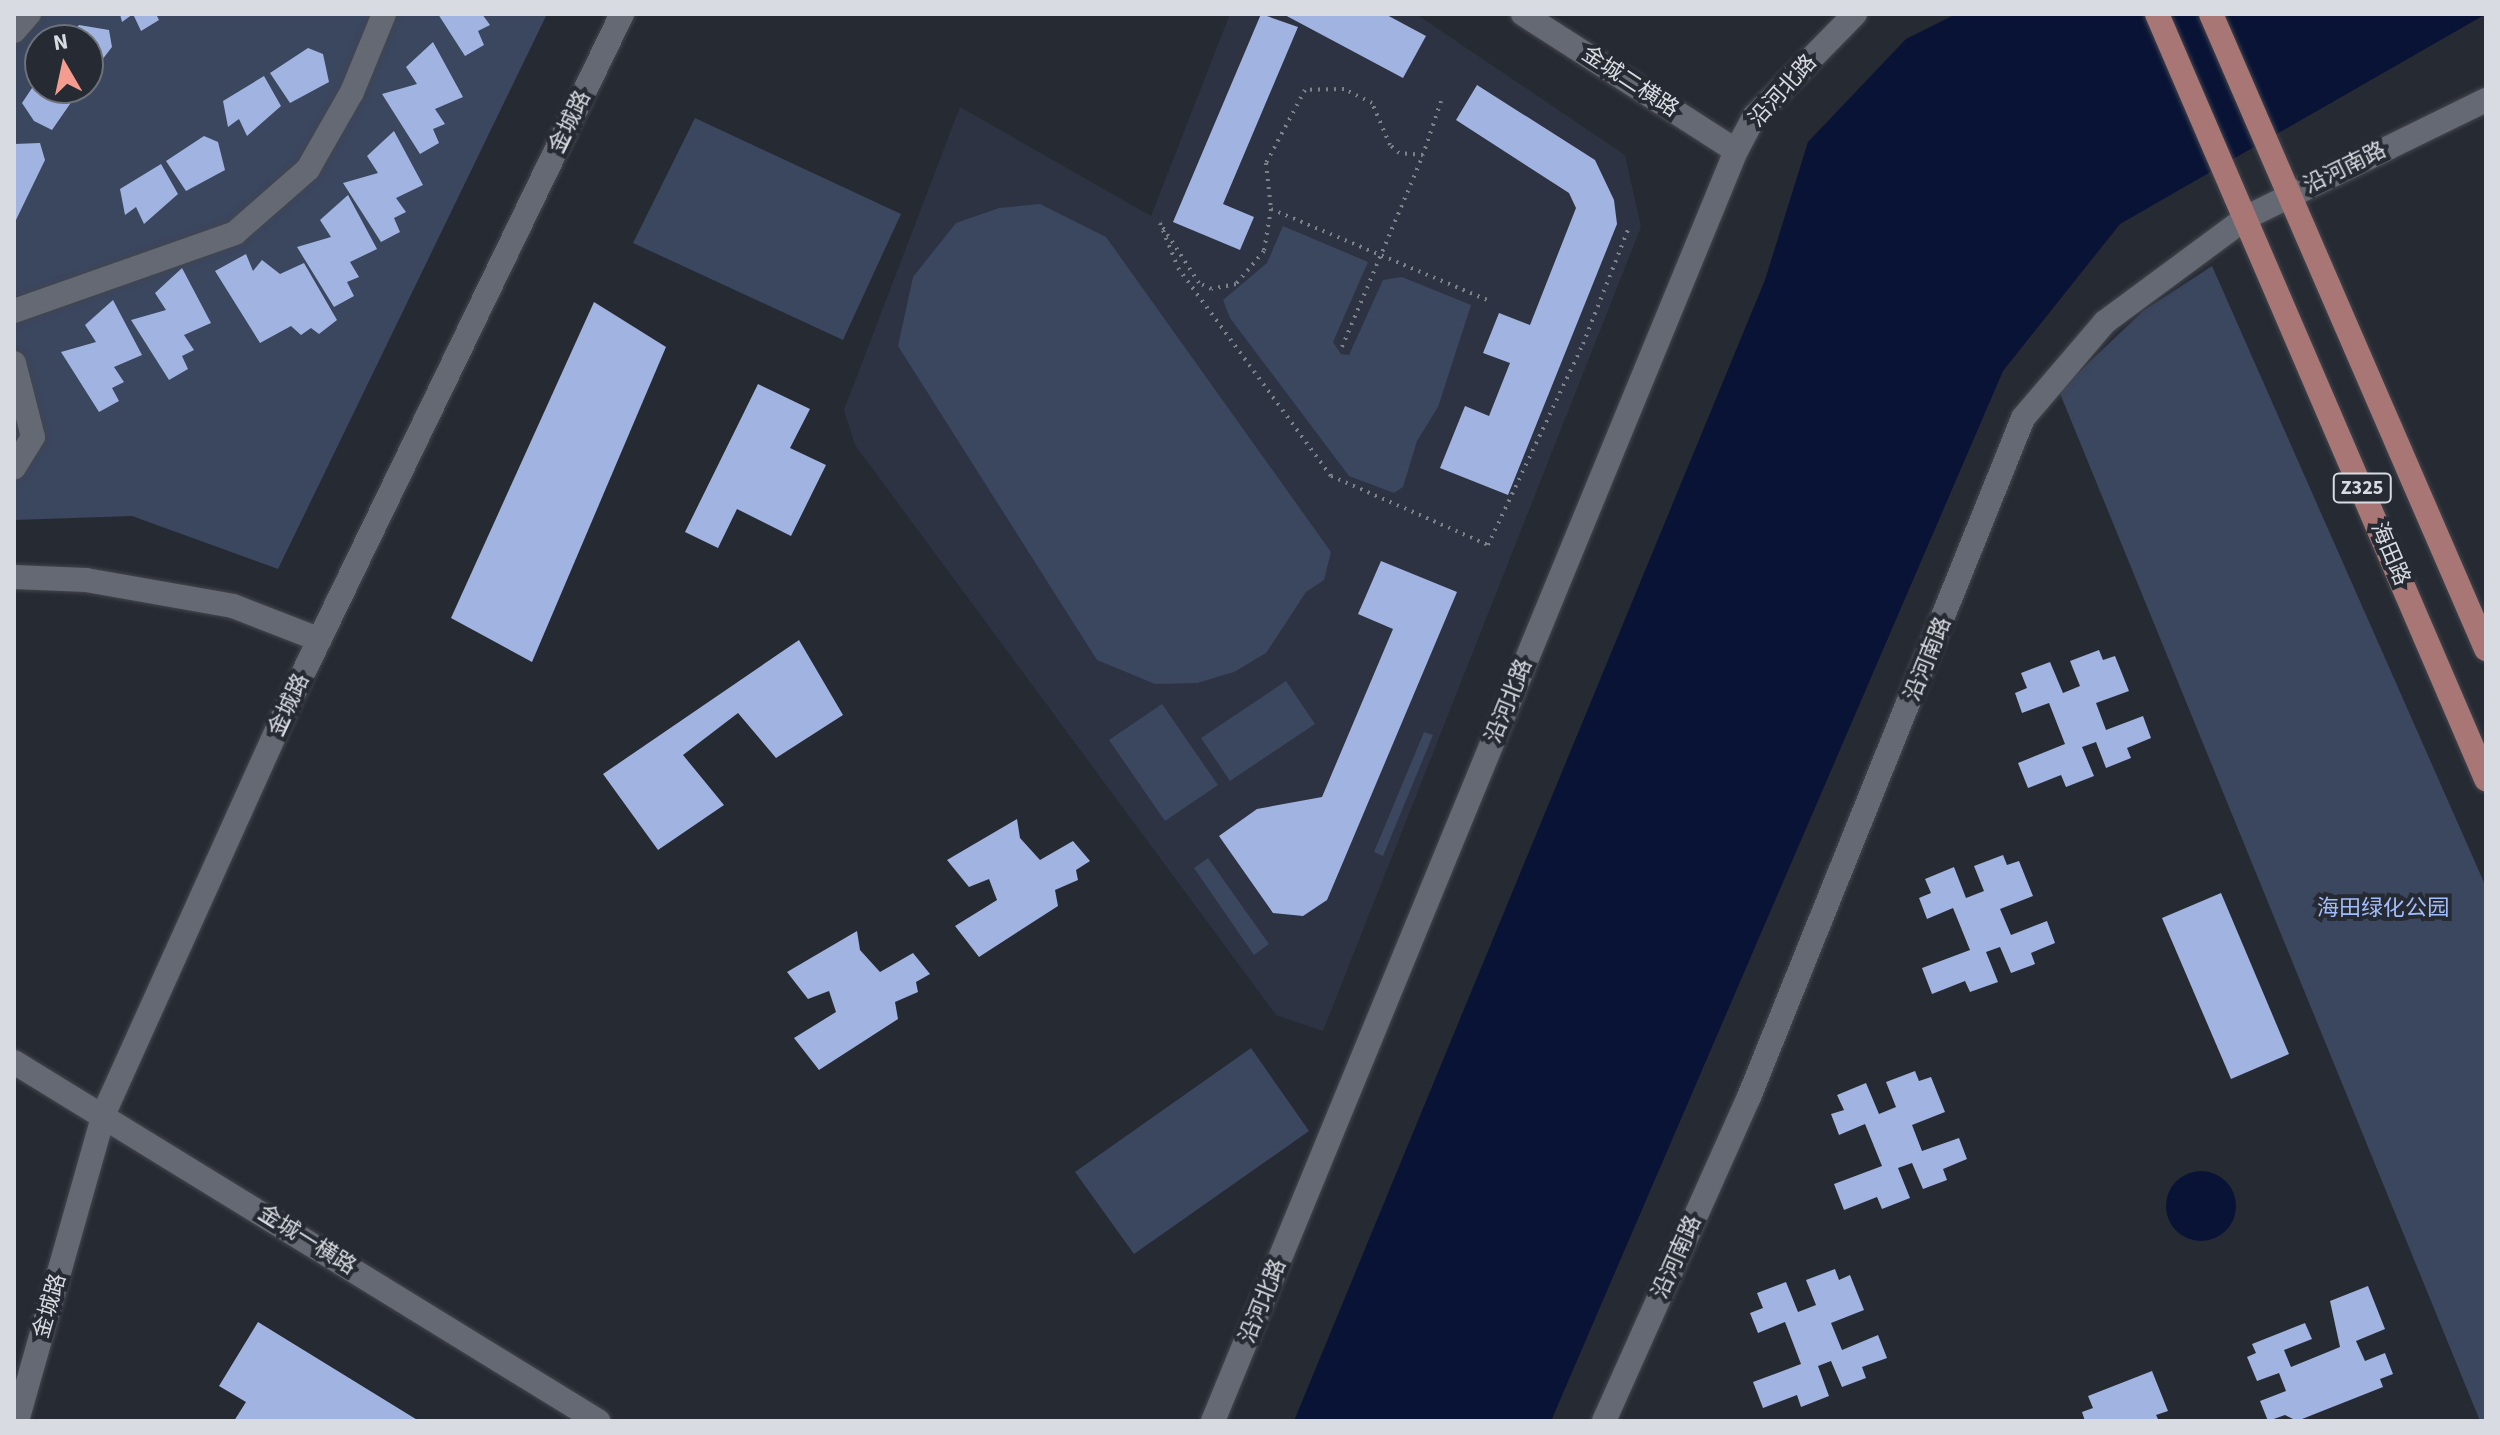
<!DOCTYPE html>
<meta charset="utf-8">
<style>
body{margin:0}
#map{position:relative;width:2500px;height:1435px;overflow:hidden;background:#262a32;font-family:"Source Sans 3","Noto Sans SC",sans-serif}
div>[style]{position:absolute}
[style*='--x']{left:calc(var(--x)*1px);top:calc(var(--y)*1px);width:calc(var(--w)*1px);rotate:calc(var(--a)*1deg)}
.built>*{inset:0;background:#2d3342}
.green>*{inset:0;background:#3b465f}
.water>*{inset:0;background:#091335}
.round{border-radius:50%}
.building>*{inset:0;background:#a1b4e1}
.path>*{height:4px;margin-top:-2px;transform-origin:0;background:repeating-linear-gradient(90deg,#7d8188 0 2px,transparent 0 8px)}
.roads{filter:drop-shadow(0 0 2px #43464e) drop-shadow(0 0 2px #43464e)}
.minor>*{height:24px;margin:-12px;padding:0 12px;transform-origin:12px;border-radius:12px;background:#656973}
.major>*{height:24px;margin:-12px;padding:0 12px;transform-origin:12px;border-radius:12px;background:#a87775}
span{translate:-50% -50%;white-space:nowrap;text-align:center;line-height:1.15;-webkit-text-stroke:8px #262a32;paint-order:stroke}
.shield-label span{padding:2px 6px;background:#262a32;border:2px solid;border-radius:6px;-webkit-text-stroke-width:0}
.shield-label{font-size:20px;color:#d8dbe1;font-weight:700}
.street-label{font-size:22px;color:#d8dbe1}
.park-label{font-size:22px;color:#a2bdfe}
.frame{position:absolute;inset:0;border:16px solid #d8dbe1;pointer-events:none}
.north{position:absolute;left:24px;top:24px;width:80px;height:80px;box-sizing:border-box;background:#262a32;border:2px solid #6d7178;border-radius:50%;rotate:351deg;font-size:22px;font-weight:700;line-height:32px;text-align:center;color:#d8dbe1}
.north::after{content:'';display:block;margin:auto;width:28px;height:36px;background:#f59c90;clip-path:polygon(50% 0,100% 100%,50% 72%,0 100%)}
</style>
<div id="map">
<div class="built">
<div style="clip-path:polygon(1230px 14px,1416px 14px,1625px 155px,1641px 227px,1323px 1031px,1276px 1015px,855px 445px,844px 410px,960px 107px,1151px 216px)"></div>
</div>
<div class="green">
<div style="clip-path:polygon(evenodd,14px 14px,547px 14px,278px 569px,132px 516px,14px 520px,14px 14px,40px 40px,88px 40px,88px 88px,40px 88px,40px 40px)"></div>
<div style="clip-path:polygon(695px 118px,901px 214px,843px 340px,633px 243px)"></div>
<div style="clip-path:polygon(1040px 204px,1106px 237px,1331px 552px,1324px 580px,1306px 592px,1266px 653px,1234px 672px,1197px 683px,1155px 684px,1097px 660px,898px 346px,913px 277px,956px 223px,999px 208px)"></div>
<div style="clip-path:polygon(1283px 226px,1368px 262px,1333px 342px,1341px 354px,1349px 355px,1383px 280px,1402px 277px,1471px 305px,1438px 407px,1417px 441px,1403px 487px,1394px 493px,1349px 476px,1230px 318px,1223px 300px,1267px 263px)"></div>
<div style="clip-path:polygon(2212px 266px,2486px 887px,2486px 1421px,2480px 1421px,2059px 391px,2143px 311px)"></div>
<div style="clip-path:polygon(1286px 681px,1315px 724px,1230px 781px,1201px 738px)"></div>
<div style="clip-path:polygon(1162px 704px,1218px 785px,1165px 821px,1109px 740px)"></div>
<div style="clip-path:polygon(1424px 732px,1433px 735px,1383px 856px,1374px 852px)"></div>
<div style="clip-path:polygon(1208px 858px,1269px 944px,1254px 955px,1194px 868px)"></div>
<div style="clip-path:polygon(1251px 1048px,1309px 1131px,1134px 1254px,1075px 1172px)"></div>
</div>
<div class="water">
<div style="clip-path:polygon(1956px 14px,2486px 14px,2120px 224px,2003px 371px,1551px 1421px,1294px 1421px,1765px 280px,1808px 142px,1906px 39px)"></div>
<div class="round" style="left:2166px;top:1171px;width:70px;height:70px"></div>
</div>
<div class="building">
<div style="clip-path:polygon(120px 14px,156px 14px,159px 20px,141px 31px,133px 14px,122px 22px)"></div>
<div style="clip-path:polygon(438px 14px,482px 14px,490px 25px,478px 31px,484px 45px,465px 56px)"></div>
<div style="clip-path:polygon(1261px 14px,1298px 27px,1223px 204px,1254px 217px,1240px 250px,1173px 222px)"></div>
<div style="clip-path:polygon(1283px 14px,1385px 14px,1426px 36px,1403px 78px)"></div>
<div style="clip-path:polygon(79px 25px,109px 30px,112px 47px,88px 78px,88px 40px,64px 40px)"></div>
<div style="clip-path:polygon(433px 42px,463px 97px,435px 109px,445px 124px,433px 129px,439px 143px,420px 154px,382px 94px,417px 84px,406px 67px)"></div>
<div style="clip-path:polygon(308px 48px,323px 54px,329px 82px,290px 103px,270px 73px)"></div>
<div style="clip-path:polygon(40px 76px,40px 88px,81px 88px,52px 130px,34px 121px,22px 103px)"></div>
<div style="clip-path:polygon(264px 76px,281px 106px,247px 136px,239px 119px,228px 127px,223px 101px)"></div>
<div style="clip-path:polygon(1477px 85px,1595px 160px,1614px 200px,1617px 224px,1508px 495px,1440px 468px,1465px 406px,1489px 416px,1510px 363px,1483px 353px,1499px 313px,1530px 325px,1576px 208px,1569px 193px,1456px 120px)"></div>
<div style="clip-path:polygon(394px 131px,423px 185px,396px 198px,406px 212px,394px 218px,400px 232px,381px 242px,343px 183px,378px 173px,367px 156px)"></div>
<div style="clip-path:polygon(204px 136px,218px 142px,225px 170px,186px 191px,166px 161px)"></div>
<div style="clip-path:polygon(40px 143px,45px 160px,14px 224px,14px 144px)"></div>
<div style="clip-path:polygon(161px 164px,178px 194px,144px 224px,136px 207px,125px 215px,120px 189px)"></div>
<div style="clip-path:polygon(348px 195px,377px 249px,350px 262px,359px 277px,347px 282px,354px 296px,334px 307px,297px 247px,331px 237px,320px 220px)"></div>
<div style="clip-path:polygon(246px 254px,253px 271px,262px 260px,280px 274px,304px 263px,337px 320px,319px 334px,311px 328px,301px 335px,291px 326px,260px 343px,215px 271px)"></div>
<div style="clip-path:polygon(182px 268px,211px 323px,184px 335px,194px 350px,182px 356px,188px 369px,169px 380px,131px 320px,166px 310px,155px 293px)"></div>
<div style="clip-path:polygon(113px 300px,142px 355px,114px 367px,124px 382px,112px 388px,119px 401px,99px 412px,61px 352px,96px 342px,85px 325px)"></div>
<div style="clip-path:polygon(594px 302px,666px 347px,532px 662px,451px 618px)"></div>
<div style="clip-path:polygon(758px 384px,810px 409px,790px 448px,826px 465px,791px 536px,737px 509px,718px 548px,685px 532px)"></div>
<div style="clip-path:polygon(1381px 561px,1457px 592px,1327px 900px,1303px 916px,1273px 913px,1219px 836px,1257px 809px,1322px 797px,1393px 629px,1358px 614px)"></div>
<div style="clip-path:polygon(799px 640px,843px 715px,776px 758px,738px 713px,683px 755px,724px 805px,658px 850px,603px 774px)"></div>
<div style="clip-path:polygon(2099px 650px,2103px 660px,2115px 656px,2129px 691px,2096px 703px,2106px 730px,2143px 716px,2151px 738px,2127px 748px,2131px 758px,2106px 768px,2096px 742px,2082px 747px,2094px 776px,2066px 787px,2061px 775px,2028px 788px,2018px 763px,2065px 744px,2049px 703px,2022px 713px,2015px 693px,2027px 688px,2021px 673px,2050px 662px,2063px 693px,2080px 686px,2070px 661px)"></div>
<div style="clip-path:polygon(1017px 819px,1020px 838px,1040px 860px,1073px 841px,1090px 861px,1076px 870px,1078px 880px,1055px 890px,1058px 906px,979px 957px,955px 926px,997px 900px,989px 879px,969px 887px,947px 860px)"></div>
<div style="clip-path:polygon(2003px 855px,2007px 865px,2019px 861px,2033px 896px,2000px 909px,2011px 935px,2047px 921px,2055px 943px,2031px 953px,2035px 964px,2011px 973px,2000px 947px,1986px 952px,1998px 982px,1970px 992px,1965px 981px,1932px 994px,1922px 968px,1970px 950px,1953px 908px,1927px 919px,1919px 898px,1931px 893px,1925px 879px,1954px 867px,1966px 898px,1984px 891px,1974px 866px)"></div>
<div style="clip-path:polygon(2221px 893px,2289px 1054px,2231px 1079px,2162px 918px)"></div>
<div style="clip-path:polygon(857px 931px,860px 950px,880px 972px,913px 953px,930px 974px,916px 982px,918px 992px,895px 1002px,898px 1019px,819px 1070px,794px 1038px,836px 1012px,829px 991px,808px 999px,787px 972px)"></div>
<div style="clip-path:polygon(1915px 1071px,1919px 1081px,1931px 1077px,1945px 1112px,1912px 1125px,1922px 1151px,1959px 1138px,1967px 1159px,1943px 1169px,1947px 1180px,1923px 1189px,1912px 1163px,1898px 1168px,1910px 1198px,1882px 1209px,1877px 1197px,1844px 1210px,1834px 1184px,1882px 1166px,1865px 1124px,1839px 1135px,1831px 1114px,1844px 1110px,1837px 1095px,1866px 1083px,1879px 1114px,1896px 1107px,1886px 1082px)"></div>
<div style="clip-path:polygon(1835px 1269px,1839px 1280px,1850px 1275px,1864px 1310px,1831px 1323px,1842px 1350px,1878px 1335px,1887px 1358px,1862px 1367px,1866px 1378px,1842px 1387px,1831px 1361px,1818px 1366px,1829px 1396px,1801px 1407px,1797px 1395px,1763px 1408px,1753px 1382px,1801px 1364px,1785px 1322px,1758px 1333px,1750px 1313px,1763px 1308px,1757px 1293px,1786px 1282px,1798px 1312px,1816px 1305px,1806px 1280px)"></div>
<div style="clip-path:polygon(2368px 1286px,2385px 1329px,2356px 1341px,2365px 1361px,2385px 1353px,2393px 1374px,2380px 1379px,2383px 1387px,2297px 1421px,2285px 1415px,2268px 1421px,2260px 1401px,2286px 1391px,2279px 1373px,2257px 1381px,2247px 1357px,2256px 1353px,2252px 1344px,2305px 1323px,2312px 1339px,2284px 1350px,2291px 1367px,2340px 1347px,2330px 1301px)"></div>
<div style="clip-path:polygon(258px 1322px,419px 1421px,234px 1421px,246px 1402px,219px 1386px)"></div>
<div style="clip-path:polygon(2152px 1371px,2168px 1411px,2156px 1415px,2159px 1421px,2085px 1421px,2082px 1412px,2093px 1408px,2088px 1396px)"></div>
</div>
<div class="path">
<div style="--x:1441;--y:101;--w:57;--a:108.4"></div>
<div style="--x:1423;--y:155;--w:24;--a:-175"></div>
<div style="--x:1399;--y:153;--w:12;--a:-138"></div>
<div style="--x:1390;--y:145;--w:46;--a:-113.2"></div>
<div style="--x:1372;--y:103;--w:31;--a:-153"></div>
<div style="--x:1344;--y:89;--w:39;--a:179"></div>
<div style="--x:1305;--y:90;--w:83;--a:118.1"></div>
<div style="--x:1266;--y:163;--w:46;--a:83.8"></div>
<div style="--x:1271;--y:209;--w:43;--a:99.5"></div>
<div style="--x:1264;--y:251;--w:43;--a:130.3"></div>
<div style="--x:1236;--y:284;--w:25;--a:169"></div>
<div style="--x:1211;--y:289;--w:13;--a:-153"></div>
<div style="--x:1199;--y:283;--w:72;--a:-123"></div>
<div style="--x:1160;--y:223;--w:48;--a:68.2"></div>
<div style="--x:1178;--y:268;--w:258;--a:53.7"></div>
<div style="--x:1331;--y:476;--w:171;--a:23.7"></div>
<div style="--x:1488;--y:545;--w:222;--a:-64.7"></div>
<div style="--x:1583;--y:344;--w:126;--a:-68.5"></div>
<div style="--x:1271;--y:209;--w:235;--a:22.8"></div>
<div style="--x:1342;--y:347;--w:208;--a:-67.1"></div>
</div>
<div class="roads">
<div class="minor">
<div style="--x:1523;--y:14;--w:253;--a:32.7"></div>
<div style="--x:14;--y:31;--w:23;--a:-49"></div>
<div style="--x:14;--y:311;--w:234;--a:-19.4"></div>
<div style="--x:235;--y:233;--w:97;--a:-41.2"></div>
<div style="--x:308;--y:169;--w:89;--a:-60.3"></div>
<div style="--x:352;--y:92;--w:84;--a:-67.7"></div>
<div style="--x:14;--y:363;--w:76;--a:75.6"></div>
<div style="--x:33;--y:437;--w:36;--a:122"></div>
<div style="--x:14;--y:577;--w:72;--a:2.4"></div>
<div style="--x:86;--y:580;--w:149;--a:10"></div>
<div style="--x:233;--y:606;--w:93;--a:21.3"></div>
<div style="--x:14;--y:1062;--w:686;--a:31.58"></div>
<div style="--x:17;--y:1421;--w:320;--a:-74.2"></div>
<div style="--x:104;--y:1113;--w:466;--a:-65.7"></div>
<div style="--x:296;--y:688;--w:749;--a:-64.19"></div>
<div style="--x:1213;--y:1421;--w:1373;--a:-67.62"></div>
<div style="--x:1736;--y:151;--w:40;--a:-62"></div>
<div style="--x:1755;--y:116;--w:143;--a:-45.6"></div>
<div style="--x:1604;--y:1421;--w:355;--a:-65.9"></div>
<div style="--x:1749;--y:1097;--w:732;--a:-68.02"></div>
<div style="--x:2023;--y:418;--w:126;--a:-49.5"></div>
<div style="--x:2105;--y:322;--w:177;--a:-36.5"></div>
<div style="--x:2247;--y:217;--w:266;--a:-26.1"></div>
</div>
<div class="major">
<div style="--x:2157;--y:14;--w:833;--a:66.73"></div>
<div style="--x:2211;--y:14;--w:692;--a:66.58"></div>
</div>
</div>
<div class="shield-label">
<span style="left:2362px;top:488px">Z325</span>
</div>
<div class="street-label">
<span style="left:1630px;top:82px;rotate:33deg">金城二横路</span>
<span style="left:1783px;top:91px;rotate:-48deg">沿河北路</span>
<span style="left:570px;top:122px;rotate:-64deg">金城路</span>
<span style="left:2345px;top:168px;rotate:-26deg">沿河南路</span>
<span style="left:2390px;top:554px;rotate:67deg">海田路</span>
<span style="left:1928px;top:659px;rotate:-68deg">沿河南路</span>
<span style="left:1509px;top:701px;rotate:-68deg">沿河北路</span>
<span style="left:289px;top:705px;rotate:-65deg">金城路</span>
<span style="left:307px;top:1240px;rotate:32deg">金城一横路</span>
<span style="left:1677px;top:1257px;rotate:-66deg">沿河南路</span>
<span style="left:1263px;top:1301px;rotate:-68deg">沿河北路</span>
<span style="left:50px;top:1306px;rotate:-74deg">金城路</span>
</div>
<div class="park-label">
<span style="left:2383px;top:909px">海田绿化公园</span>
</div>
<div class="frame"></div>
<div class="north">N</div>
</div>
